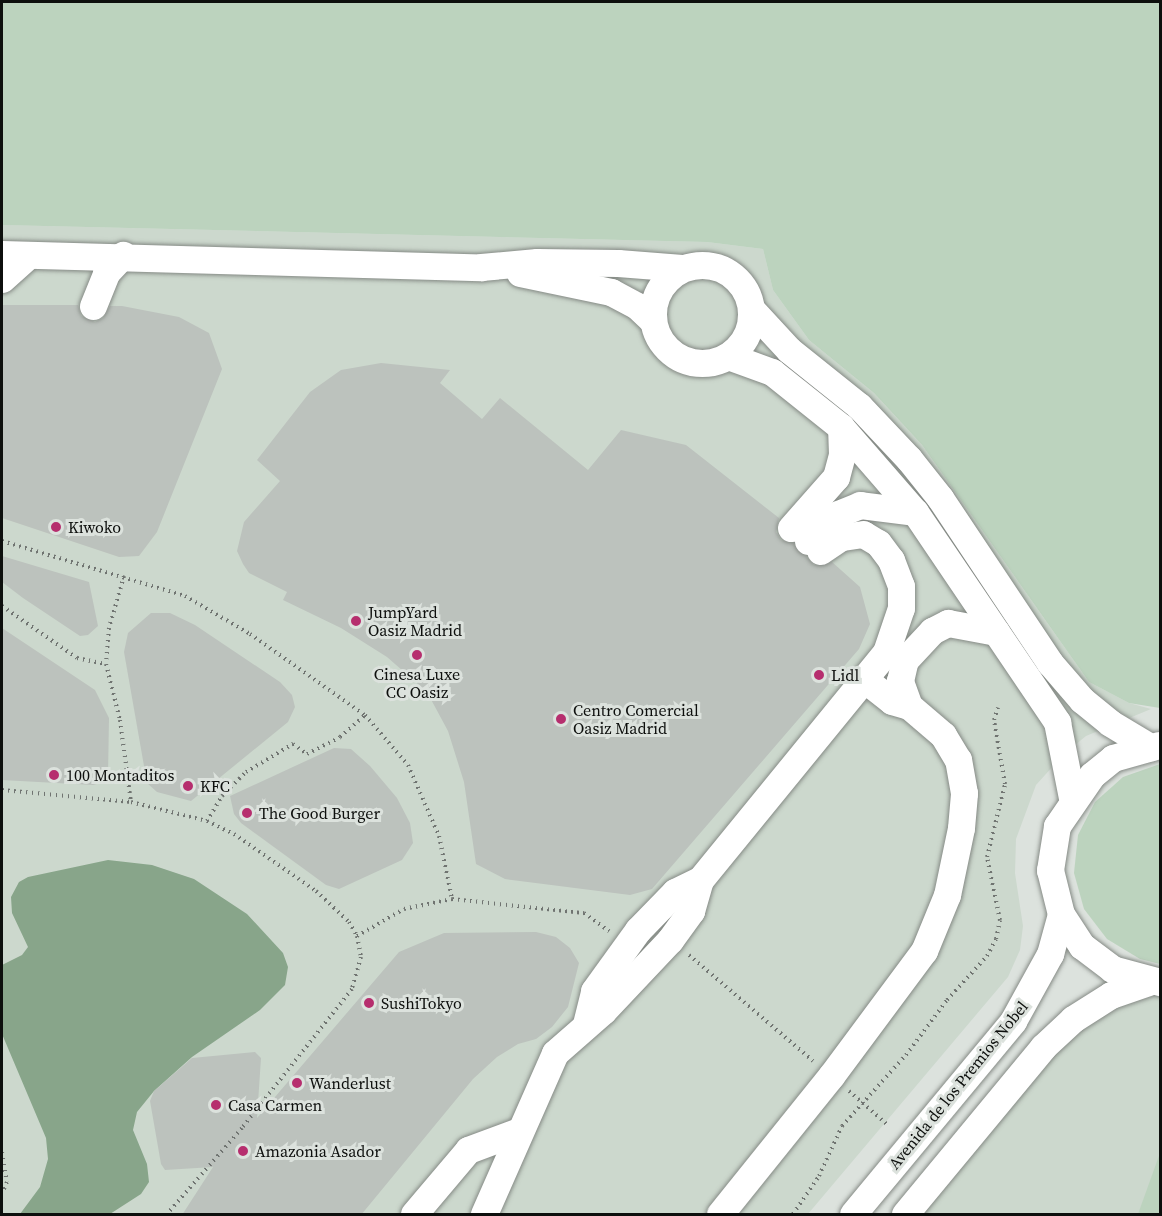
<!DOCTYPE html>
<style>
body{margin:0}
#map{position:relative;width:1162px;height:1216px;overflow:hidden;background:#dce2dd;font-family:"Source Serif 4",serif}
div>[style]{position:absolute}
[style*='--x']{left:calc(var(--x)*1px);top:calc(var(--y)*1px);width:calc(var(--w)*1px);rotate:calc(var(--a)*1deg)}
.built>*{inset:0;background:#ccd8cd}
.green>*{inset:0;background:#bcd3be}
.water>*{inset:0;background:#88a58a}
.building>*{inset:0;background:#bcc2bd}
.path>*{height:4px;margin-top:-2px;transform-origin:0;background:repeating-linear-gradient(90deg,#707471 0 1.5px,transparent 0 6px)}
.roads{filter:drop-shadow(0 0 2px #858a85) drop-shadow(0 0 2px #858a85)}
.minor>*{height:27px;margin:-13.5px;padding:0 13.5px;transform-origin:13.5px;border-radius:13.5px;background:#fff}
.minor>.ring{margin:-13.5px;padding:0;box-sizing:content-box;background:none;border:27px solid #fff;border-radius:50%}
.dots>*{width:16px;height:16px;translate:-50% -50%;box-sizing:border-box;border:3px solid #dce2dd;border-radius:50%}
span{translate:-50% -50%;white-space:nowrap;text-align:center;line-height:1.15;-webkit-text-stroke:6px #dce2dd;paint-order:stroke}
.poi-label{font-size:16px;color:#0d0f0d}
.left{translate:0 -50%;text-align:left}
.street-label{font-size:16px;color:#0d0f0d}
.frame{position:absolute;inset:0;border:3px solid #0d0f0d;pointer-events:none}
</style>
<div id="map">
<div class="built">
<div style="clip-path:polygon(2px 225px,707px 242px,763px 249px,773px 290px,809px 340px,874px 393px,922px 445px,1089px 682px,1129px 703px,1151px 709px,1086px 736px,1064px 754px,1036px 785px,1016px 839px,1015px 873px,1023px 926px,1020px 950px,1008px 977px,808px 1214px,2px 1214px)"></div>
<div style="clip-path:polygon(1160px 982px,1160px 1214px,905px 1214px,1043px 1047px)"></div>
</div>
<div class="green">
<div style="clip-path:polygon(2px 2px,1160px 2px,1160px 708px,1129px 703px,1089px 682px,922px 445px,874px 393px,809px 340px,773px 290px,763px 249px,707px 242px,2px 225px)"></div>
<div style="clip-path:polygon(1160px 764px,1160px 964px,1140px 959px,1107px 939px,1084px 909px,1074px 873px,1078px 835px,1095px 802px,1123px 777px)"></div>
<div style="clip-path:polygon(1160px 1153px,1160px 1214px,1138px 1214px)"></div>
</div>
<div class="water">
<div style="clip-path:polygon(108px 860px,152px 865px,194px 879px,247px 914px,283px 953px,288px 967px,285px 985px,260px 1010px,192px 1057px,154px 1091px,137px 1112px,133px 1130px,147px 1164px,149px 1182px,141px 1194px,110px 1214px,20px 1214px,40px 1187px,48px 1159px,46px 1138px,2px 1034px,2px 965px,22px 955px,28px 947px,12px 913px,11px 897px,19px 882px,28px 877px)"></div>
</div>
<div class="building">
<div style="clip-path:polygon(2px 305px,78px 305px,81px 316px,95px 322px,103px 318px,110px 306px,122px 306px,179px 317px,209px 333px,222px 369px,157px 532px,139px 556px,119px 557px,2px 518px)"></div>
<div style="clip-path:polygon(381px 363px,450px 370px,440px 383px,482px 419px,500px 398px,588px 470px,621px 430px,686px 445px,779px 518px,776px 532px,781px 540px,793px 543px,814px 565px,832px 562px,860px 587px,870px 624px,859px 649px,652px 889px,630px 895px,505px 879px,476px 864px,464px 782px,448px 731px,427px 692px,387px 657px,341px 628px,283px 600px,287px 592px,249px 573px,243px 564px,237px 551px,244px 522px,280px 481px,257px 460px,310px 392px,341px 370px)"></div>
<div style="clip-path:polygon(2px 556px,89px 582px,98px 626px,88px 635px,80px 636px,23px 598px,2px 582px)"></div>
<div style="clip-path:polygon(151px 613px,170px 613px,195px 625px,280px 682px,292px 695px,295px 707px,288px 722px,191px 801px,157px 792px,147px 783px,124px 652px,128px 633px)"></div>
<div style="clip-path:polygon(2px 628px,95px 690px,109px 718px,108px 776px,104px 782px,93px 785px,2px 780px)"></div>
<div style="clip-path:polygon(334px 748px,351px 749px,370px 766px,397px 798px,410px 823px,413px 843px,402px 860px,339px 889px,326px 885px,241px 823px,234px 814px,230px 796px)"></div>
<div style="clip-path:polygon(536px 932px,556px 937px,570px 948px,579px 963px,568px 1007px,552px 1027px,536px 1039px,518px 1044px,497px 1057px,473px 1079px,361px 1215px,182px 1215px,213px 1167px,165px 1170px,161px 1164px,150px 1101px,154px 1091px,192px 1058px,255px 1052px,261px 1058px,257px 1118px,399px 952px,444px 933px)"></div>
</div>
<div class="path">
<div style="--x:2;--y:541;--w:191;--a:16.7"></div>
<div style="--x:185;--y:596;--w:75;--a:30.3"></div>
<div style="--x:250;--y:634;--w:141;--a:35.2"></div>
<div style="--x:365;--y:715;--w:66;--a:49.3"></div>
<div style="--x:408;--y:765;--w:77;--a:66.4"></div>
<div style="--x:439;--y:836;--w:64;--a:78.3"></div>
<div style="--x:124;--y:576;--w:54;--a:106.1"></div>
<div style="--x:109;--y:628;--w:36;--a:95"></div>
<div style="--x:106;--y:664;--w:58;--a:76"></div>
<div style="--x:120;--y:720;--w:83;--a:82.4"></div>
<div style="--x:2;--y:606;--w:91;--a:34.7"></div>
<div style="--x:77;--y:658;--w:30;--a:12"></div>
<div style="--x:2;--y:790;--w:130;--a:5.3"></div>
<div style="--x:131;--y:802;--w:78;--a:14"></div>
<div style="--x:207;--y:821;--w:30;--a:26"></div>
<div style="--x:234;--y:834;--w:100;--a:34.8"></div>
<div style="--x:316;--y:891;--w:45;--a:43.2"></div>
<div style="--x:349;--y:922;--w:16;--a:60"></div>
<div style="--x:357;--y:936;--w:21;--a:79"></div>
<div style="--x:361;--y:957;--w:33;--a:106"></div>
<div style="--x:352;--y:989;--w:177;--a:128.4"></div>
<div style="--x:242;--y:1128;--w:114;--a:131.1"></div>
<div style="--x:207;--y:821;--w:29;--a:-59"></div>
<div style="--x:222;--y:796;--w:34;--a:-45"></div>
<div style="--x:246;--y:772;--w:55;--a:-30.8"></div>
<div style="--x:293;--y:744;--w:17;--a:36"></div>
<div style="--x:307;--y:754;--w:37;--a:-27"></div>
<div style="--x:340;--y:737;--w:33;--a:-41"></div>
<div style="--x:357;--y:936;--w:54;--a:-29.9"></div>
<div style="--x:404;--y:909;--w:49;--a:-11.8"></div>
<div style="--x:452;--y:899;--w:133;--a:6.1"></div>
<div style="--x:584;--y:913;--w:31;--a:36"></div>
<div style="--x:689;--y:955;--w:163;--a:40.5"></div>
<div style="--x:849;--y:1091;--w:53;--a:41.2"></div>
<div style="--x:2;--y:1152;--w:30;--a:81"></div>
<div style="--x:7;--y:1182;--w:12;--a:114"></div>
<div style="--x:793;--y:1214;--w:46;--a:-55.6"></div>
<div style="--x:819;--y:1176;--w:55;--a:-65.3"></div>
<div style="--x:842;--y:1126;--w:96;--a:-48"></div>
<div style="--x:906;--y:1055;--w:69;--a:-53.3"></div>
<div style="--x:947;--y:1000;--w:59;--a:-47.7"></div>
<div style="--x:987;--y:956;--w:19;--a:-62"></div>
<div style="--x:996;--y:939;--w:19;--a:-78"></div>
<div style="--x:1000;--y:920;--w:64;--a:-101.7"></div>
<div style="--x:987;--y:857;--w:75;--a:-76.1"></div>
<div style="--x:1005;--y:784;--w:65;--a:-99.8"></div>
<div style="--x:994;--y:720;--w:13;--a:-72"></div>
</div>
<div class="roads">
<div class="minor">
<div style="--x:2;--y:254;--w:479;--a:1.6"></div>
<div style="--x:481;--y:267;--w:56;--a:-5.1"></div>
<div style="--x:537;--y:262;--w:81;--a:0.7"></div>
<div style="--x:618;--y:263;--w:64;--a:4.5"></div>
<div class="ring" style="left:653px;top:265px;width:71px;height:71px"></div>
<div style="--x:520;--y:273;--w:93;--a:11.8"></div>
<div style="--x:611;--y:292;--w:30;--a:28"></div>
<div style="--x:637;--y:306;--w:22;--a:43"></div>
<div style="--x:2;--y:279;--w:36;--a:-42"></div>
<div style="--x:93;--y:306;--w:35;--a:-68"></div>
<div style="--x:106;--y:273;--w:25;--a:-47"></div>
<div style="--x:752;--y:310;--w:54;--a:47.2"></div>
<div style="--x:789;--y:350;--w:90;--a:38.7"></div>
<div style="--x:859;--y:406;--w:73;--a:46.7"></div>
<div style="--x:909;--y:459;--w:50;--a:51.5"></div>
<div style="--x:940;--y:498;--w:198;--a:56.3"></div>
<div style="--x:1050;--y:663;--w:49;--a:49.1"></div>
<div style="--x:1082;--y:700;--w:36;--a:39"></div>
<div style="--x:1110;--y:723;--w:47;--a:31"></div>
<div style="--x:728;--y:356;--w:47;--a:20"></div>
<div style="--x:772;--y:372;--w:88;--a:38.6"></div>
<div style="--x:841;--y:427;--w:113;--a:49"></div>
<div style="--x:915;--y:512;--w:254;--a:55.9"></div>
<div style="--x:1057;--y:722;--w:77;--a:78.8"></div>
<div style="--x:791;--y:528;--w:68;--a:-48.6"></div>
<div style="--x:836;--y:477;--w:24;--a:-75"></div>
<div style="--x:842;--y:454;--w:27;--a:-92"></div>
<div style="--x:808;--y:541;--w:40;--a:-42"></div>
<div style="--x:838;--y:514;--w:24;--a:-22"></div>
<div style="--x:860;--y:505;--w:55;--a:7.3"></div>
<div style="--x:909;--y:706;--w:27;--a:-110"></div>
<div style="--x:900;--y:681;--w:22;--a:-77"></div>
<div style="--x:905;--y:660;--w:40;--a:-47"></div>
<div style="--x:932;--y:631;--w:18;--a:-27"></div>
<div style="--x:948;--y:623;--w:49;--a:10.6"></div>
<div style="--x:1159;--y:745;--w:48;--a:164.2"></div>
<div style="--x:1113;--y:758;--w:27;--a:141"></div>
<div style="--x:1092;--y:775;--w:62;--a:124.5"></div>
<div style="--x:1057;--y:826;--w:45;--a:99"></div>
<div style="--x:1050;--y:870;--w:45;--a:76"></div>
<div style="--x:1061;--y:914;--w:38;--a:57"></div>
<div style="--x:1082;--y:946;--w:38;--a:37"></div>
<div style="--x:1112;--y:969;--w:50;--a:15.2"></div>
<div style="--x:586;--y:1024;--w:34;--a:-76"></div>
<div style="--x:594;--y:991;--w:75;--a:-54.2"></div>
<div style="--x:638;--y:930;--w:53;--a:-45.8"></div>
<div style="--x:675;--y:892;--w:28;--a:-26"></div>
<div style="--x:414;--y:1214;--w:84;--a:-49.8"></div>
<div style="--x:468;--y:1150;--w:54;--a:-20.4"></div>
<div style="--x:484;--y:1214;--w:176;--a:-66.2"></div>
<div style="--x:555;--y:1053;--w:64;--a:-41.2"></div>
<div style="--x:603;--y:1011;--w:98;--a:-46.7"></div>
<div style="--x:670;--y:940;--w:36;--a:-54"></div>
<div style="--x:691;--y:911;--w:32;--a:-74"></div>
<div style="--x:700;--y:880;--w:294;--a:-50.8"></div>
<div style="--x:886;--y:652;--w:46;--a:-71.2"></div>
<div style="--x:901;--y:608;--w:22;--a:-90"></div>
<div style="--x:901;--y:586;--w:28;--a:-111"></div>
<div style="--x:891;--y:560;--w:21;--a:-127"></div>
<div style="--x:878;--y:543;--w:17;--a:-149"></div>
<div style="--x:863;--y:534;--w:22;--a:172"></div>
<div style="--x:841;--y:537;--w:25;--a:146"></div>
<div style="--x:720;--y:1214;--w:177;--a:-51.2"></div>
<div style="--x:831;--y:1076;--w:156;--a:-53.4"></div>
<div style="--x:924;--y:951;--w:61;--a:-67.7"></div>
<div style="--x:947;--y:895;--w:68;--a:-78.2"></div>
<div style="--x:961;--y:828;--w:35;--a:-85"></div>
<div style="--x:964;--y:793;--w:34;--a:-100"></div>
<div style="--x:958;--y:760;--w:29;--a:-121"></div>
<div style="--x:943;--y:735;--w:45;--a:-139.5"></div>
<div style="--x:909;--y:706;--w:18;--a:-164"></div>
<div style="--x:892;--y:701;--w:33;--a:-142"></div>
<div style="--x:853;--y:1214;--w:251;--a:-50.3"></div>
<div style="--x:1013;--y:1021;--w:77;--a:-61.1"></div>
<div style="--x:1050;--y:954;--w:41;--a:-74.6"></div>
<div style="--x:905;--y:1214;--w:217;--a:-50.4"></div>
<div style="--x:1043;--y:1047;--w:41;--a:-43"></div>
<div style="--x:1073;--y:1019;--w:45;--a:-32.3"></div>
<div style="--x:1111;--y:995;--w:39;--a:-19"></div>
</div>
</div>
<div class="dots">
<div style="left:56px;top:527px;background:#b62e6e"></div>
<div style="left:356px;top:621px;background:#b62e6e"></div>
<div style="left:417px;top:655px;background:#b62e6e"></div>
<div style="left:819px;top:675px;background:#b62e6e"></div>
<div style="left:561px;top:719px;background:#b62e6e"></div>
<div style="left:54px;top:775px;background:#b62e6e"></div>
<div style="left:188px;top:786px;background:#b62e6e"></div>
<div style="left:247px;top:813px;background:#b62e6e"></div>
<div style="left:369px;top:1003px;background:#b62e6e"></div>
<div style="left:297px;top:1083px;background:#b62e6e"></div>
<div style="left:216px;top:1105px;background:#b62e6e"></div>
<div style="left:243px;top:1151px;background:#b62e6e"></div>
</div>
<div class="poi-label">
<span class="left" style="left:68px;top:527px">Kiwoko</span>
<span class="left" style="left:368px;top:621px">JumpYard<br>Oasiz Madrid</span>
<span style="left:417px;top:683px">Cinesa Luxe<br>CC Oasiz</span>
<span class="left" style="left:831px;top:675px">Lidl</span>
<span class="left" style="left:573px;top:719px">Centro Comercial<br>Oasiz Madrid</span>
<span class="left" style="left:66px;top:775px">100 Montaditos</span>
<span class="left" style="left:200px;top:786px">KFC</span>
<span class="left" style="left:259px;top:813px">The Good Burger</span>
<span class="left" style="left:381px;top:1003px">SushiTokyo</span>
<span class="left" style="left:309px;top:1083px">Wanderlust</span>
<span class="left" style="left:228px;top:1105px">Casa Carmen</span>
<span class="left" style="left:255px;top:1151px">Amazonia Asador</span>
</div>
<div class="street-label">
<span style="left:958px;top:1085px;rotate:-51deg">Avenida de los Premios Nobel</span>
</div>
<div class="frame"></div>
</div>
